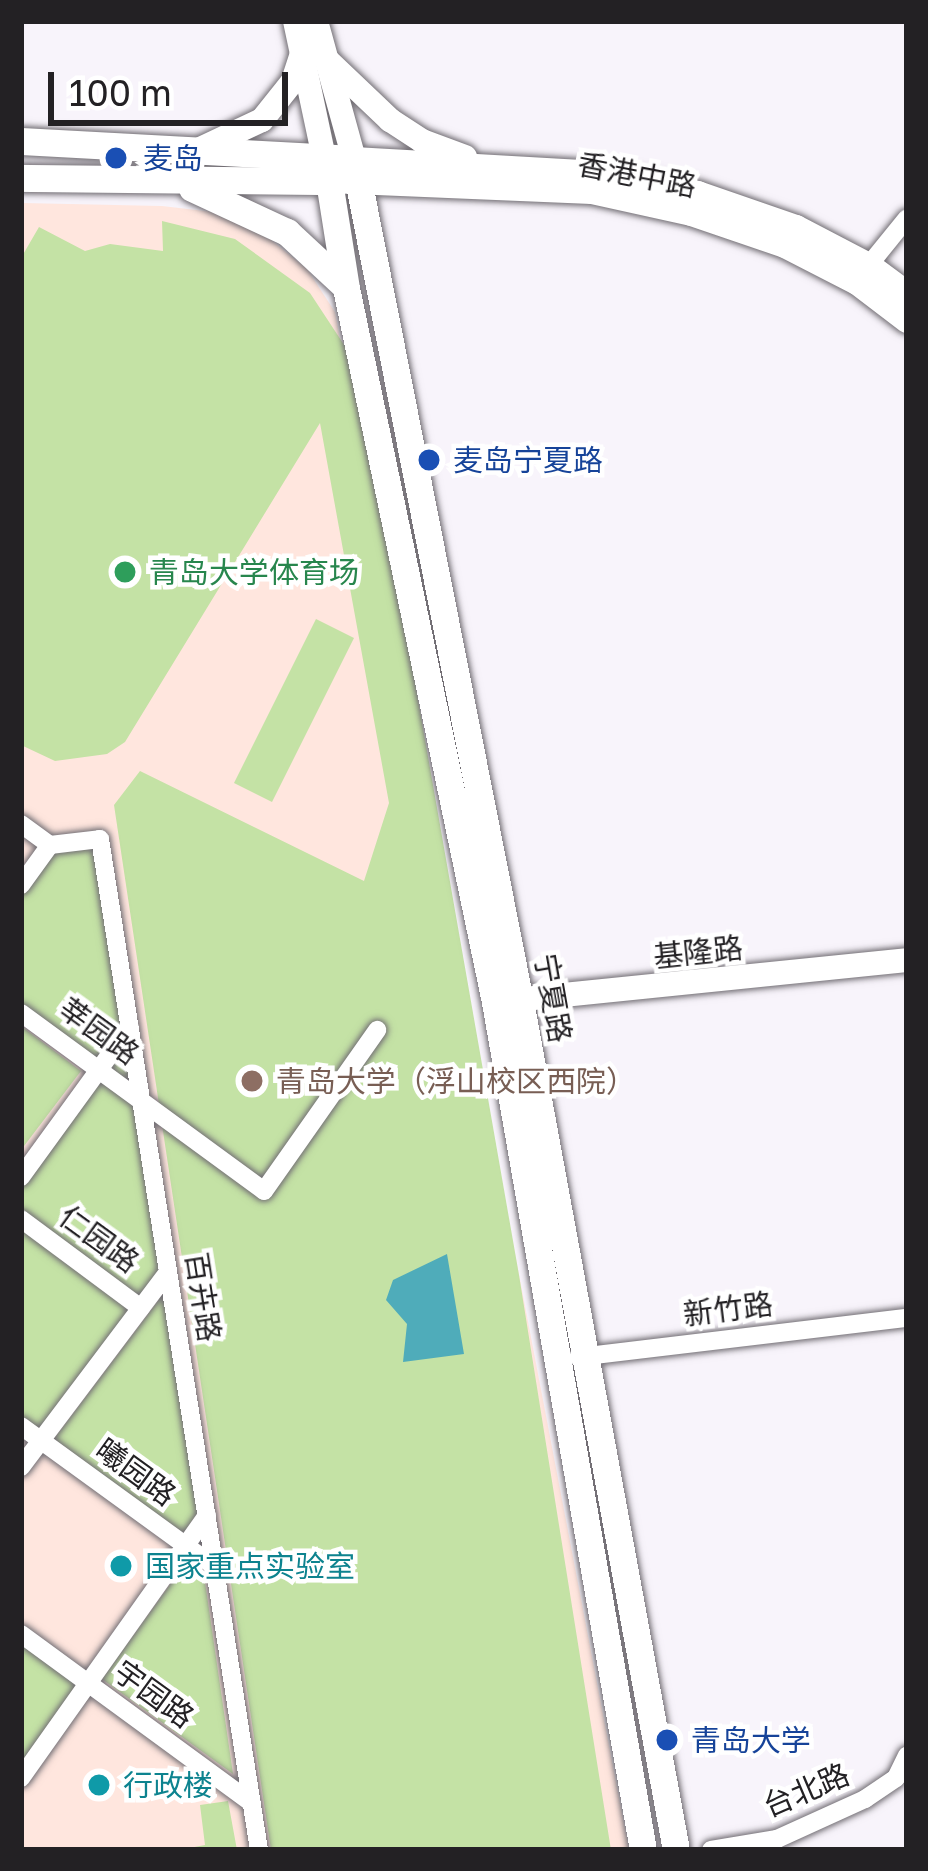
<!DOCTYPE html>
<meta charset="utf-8">
<style>
body{margin:0}
#map{position:relative;width:928px;height:1871px;overflow:hidden;background:#f8f4fb;font-family:"Golos Text","Noto Sans SC",sans-serif}
div>[style]{position:absolute}
[style*='--x']{left:calc(var(--x)*1px);top:calc(var(--y)*1px);width:calc(var(--w)*1px);rotate:calc(var(--a)*1deg)}
.education>*{inset:0;background:#ffe6de}
.green>*{inset:0;background:#c4e2a5}
.water>*{inset:0;background:#4facba}
.roads{filter:drop-shadow(0 0 3px #726e74) drop-shadow(0 0 3px #726e74)}
.street>*{height:18px;margin:-9px;padding:0 9px;transform-origin:9px;border-radius:9px;background:#fff}
.secondary>*{height:24px;margin:-12px;padding:0 12px;transform-origin:12px;border-radius:12px;background:#fff}
.primary>*{height:27px;margin:-13.5px;padding:0 13.5px;transform-origin:13.5px;border-radius:13.5px;background:#fff}
.dots>*{width:33px;height:33px;translate:-50% -50%;box-sizing:border-box;border:6px solid #fff;border-radius:50%}
span{translate:-50% -50%;white-space:nowrap;text-align:center;line-height:1.15;-webkit-text-stroke:9px #fff;paint-order:stroke}
.transit-label{font-size:30px;color:#164399}
.left{translate:0 -50%;text-align:left}
.street-label{font-size:30px;color:#232124}
.leisure-label{font-size:30px;color:#27864d}
.education-label{font-size:30px;color:#785e54}
.culture-label{font-size:30px;color:#0d838f}
.frame{position:absolute;inset:0;border:24px solid #232124;pointer-events:none}
.scale{position:absolute;left:48px;top:72px;width:240px;height:54px;box-sizing:border-box;border:6px solid #232124;border-top:0;padding-left:15px;font-size:36px;line-height:42px;white-space:nowrap;color:#232124;-webkit-text-stroke:9px #fff;paint-order:stroke}
</style>
<div id="map">
<div class="education">
<div style="clip-path:polygon(21px 203px,162px 206px,222px 213px,266px 236px,307px 269px,335px 312px,629px 1850px,21px 1850px)"></div>
</div>
<div class="green">
<div style="clip-path:polygon(162px 221px,235px 239px,310px 293px,360px 369px,519px 1275px,611px 1850px,271px 1850px,114px 805px,140px 771px,364px 881px,389px 803px,320px 423px,125px 742px,107px 754px,55px 761px,21px 745px,21px 258px,39px 227px,85px 251px,110px 244px,163px 251px)"></div>
<div style="clip-path:polygon(316px 619px,354px 638px,272px 802px,234px 783px)"></div>
<div style="clip-path:polygon(98px 844px,122px 1026px,97px 1061px,21px 1005px,21px 893px,53px 850px)"></div>
<div style="clip-path:polygon(21px 1026px,81px 1071px,21px 1150px)"></div>
<div style="clip-path:polygon(125px 1047px,160px 1271px,40px 1434px,21px 1420px,21px 1187px)"></div>
<div style="clip-path:polygon(164px 1293px,198px 1512px,182px 1535px,54px 1439px)"></div>
<div style="clip-path:polygon(187px 1561px,204px 1575px,233px 1774px,102px 1679px)"></div>
<div style="clip-path:polygon(21px 1642px,78px 1683px,21px 1763px)"></div>
<div style="clip-path:polygon(228px 1801px,237px 1850px,179px 1850px,205px 1845px,200px 1805px)"></div>
</div>
<div class="water">
<div style="clip-path:polygon(447px 1254px,464px 1354px,403px 1362px,407px 1324px,386px 1300px,393px 1280px)"></div>
</div>
<div class="roads">
<div class="street">
<div style="--x:869;--y:265;--w:60;--a:-51"></div>
<div style="--x:21;--y:824;--w:36;--a:36"></div>
<div style="--x:50;--y:845;--w:50;--a:-6.8"></div>
<div style="--x:100;--y:839;--w:1023;--a:81.06"></div>
<div style="--x:21;--y:885;--w:49;--a:-54.1"></div>
<div style="--x:21;--y:1013;--w:301;--a:36.2"></div>
<div style="--x:264;--y:1191;--w:197;--a:-54.9"></div>
<div style="--x:21;--y:1177;--w:185;--a:-54"></div>
<div style="--x:21;--y:1219;--w:149;--a:36.6"></div>
<div style="--x:578;--y:1357;--w:331;--a:-6.8"></div>
<div style="--x:21;--y:1426;--w:240;--a:36"></div>
<div style="--x:21;--y:1467;--w:244;--a:-53"></div>
<div style="--x:21;--y:1634;--w:286;--a:36.2"></div>
<div style="--x:21;--y:1778;--w:322;--a:-54.7"></div>
<div style="--x:711;--y:1850;--w:67;--a:-9.5"></div>
<div style="--x:777;--y:1839;--w:97;--a:-24.4"></div>
<div style="--x:865;--y:1799;--w:37;--a:-34"></div>
<div style="--x:896;--y:1778;--w:25;--a:-64"></div>
</div>
<div class="secondary">
<div style="--x:295;--y:21;--w:164;--a:78"></div>
<div style="--x:329;--y:181;--w:263;--a:2.4"></div>
<div style="--x:592;--y:192;--w:101;--a:12.5"></div>
<div style="--x:691;--y:214;--w:99;--a:18.8"></div>
<div style="--x:785;--y:246;--w:81;--a:27.2"></div>
<div style="--x:857;--y:283;--w:63;--a:37.2"></div>
<div style="--x:316;--y:21;--w:143;--a:74.6"></div>
<div style="--x:354;--y:159;--w:245;--a:3.3"></div>
<div style="--x:599;--y:173;--w:101;--a:11.4"></div>
<div style="--x:698;--y:193;--w:104;--a:19.1"></div>
<div style="--x:796;--y:227;--w:82;--a:27.5"></div>
<div style="--x:869;--y:265;--w:47;--a:36.4"></div>
<div style="--x:328;--y:61;--w:86;--a:43.6"></div>
<div style="--x:390;--y:120;--w:38;--a:33"></div>
<div style="--x:422;--y:141;--w:46;--a:20.4"></div>
<div style="--x:200;--y:149;--w:68;--a:-25.1"></div>
<div style="--x:262;--y:120;--w:50;--a:-51.5"></div>
<div style="--x:293;--y:81;--w:28;--a:-72"></div>
<div style="--x:504;--y:1001;--w:405;--a:-5.8"></div>
</div>
<div class="primary">
<div style="--x:21;--y:141;--w:333;--a:3.1"></div>
<div style="--x:354;--y:159;--w:858;--a:78.85"></div>
<div style="--x:520;--y:1001;--w:863;--a:79.59"></div>
<div style="--x:21;--y:178;--w:308;--a:0.6"></div>
<div style="--x:329;--y:181;--w:108;--a:81"></div>
<div style="--x:346;--y:288;--w:729;--a:78.21"></div>
<div style="--x:495;--y:1002;--w:861;--a:80.1"></div>
<div style="--x:192;--y:188;--w:105;--a:24.9"></div>
<div style="--x:287;--y:232;--w:78;--a:42.9"></div>
</div>
</div>
<div class="dots">
<div style="left:116px;top:158px;background:#1a4fb4"></div>
<div style="left:429px;top:460px;background:#1a4fb4"></div>
<div style="left:125px;top:572px;background:#2e9e5b"></div>
<div style="left:252px;top:1081px;background:#8d6e63"></div>
<div style="left:121px;top:1566px;background:#0f9aa8"></div>
<div style="left:667px;top:1740px;background:#1a4fb4"></div>
<div style="left:99px;top:1785px;background:#0f9aa8"></div>
</div>
<div class="transit-label">
<span class="left" style="left:143px;top:158px">麦岛</span>
<span class="left" style="left:453px;top:460px">麦岛宁夏路</span>
<span class="left" style="left:691px;top:1740px">青岛大学</span>
</div>
<div class="street-label">
<span style="left:637px;top:175px;rotate:11deg">香港中路</span>
<span style="left:698px;top:952px;rotate:-6deg">基隆路</span>
<span style="left:553px;top:998px;rotate:80deg">宁夏路</span>
<span style="left:99px;top:1031px;rotate:36deg">莘园路</span>
<span style="left:99px;top:1239px;rotate:36deg">仁园路</span>
<span style="left:203px;top:1297px;rotate:81deg">百卉路</span>
<span style="left:728px;top:1309px;rotate:-7deg">新竹路</span>
<span style="left:136px;top:1472px;rotate:36deg">曦园路</span>
<span style="left:154px;top:1694px;rotate:36deg">宇园路</span>
<span style="left:806px;top:1790px;rotate:-23deg">台北路</span>
</div>
<div class="leisure-label">
<span class="left" style="left:149px;top:572px">青岛大学体育场</span>
</div>
<div class="education-label">
<span class="left" style="left:276px;top:1081px">青岛大学（浮山校区西院）</span>
</div>
<div class="culture-label">
<span class="left" style="left:145px;top:1566px">国家重点实验室</span>
<span class="left" style="left:123px;top:1785px">行政楼</span>
</div>
<div class="frame"></div>
<div class="scale">100 m</div>
</div>
